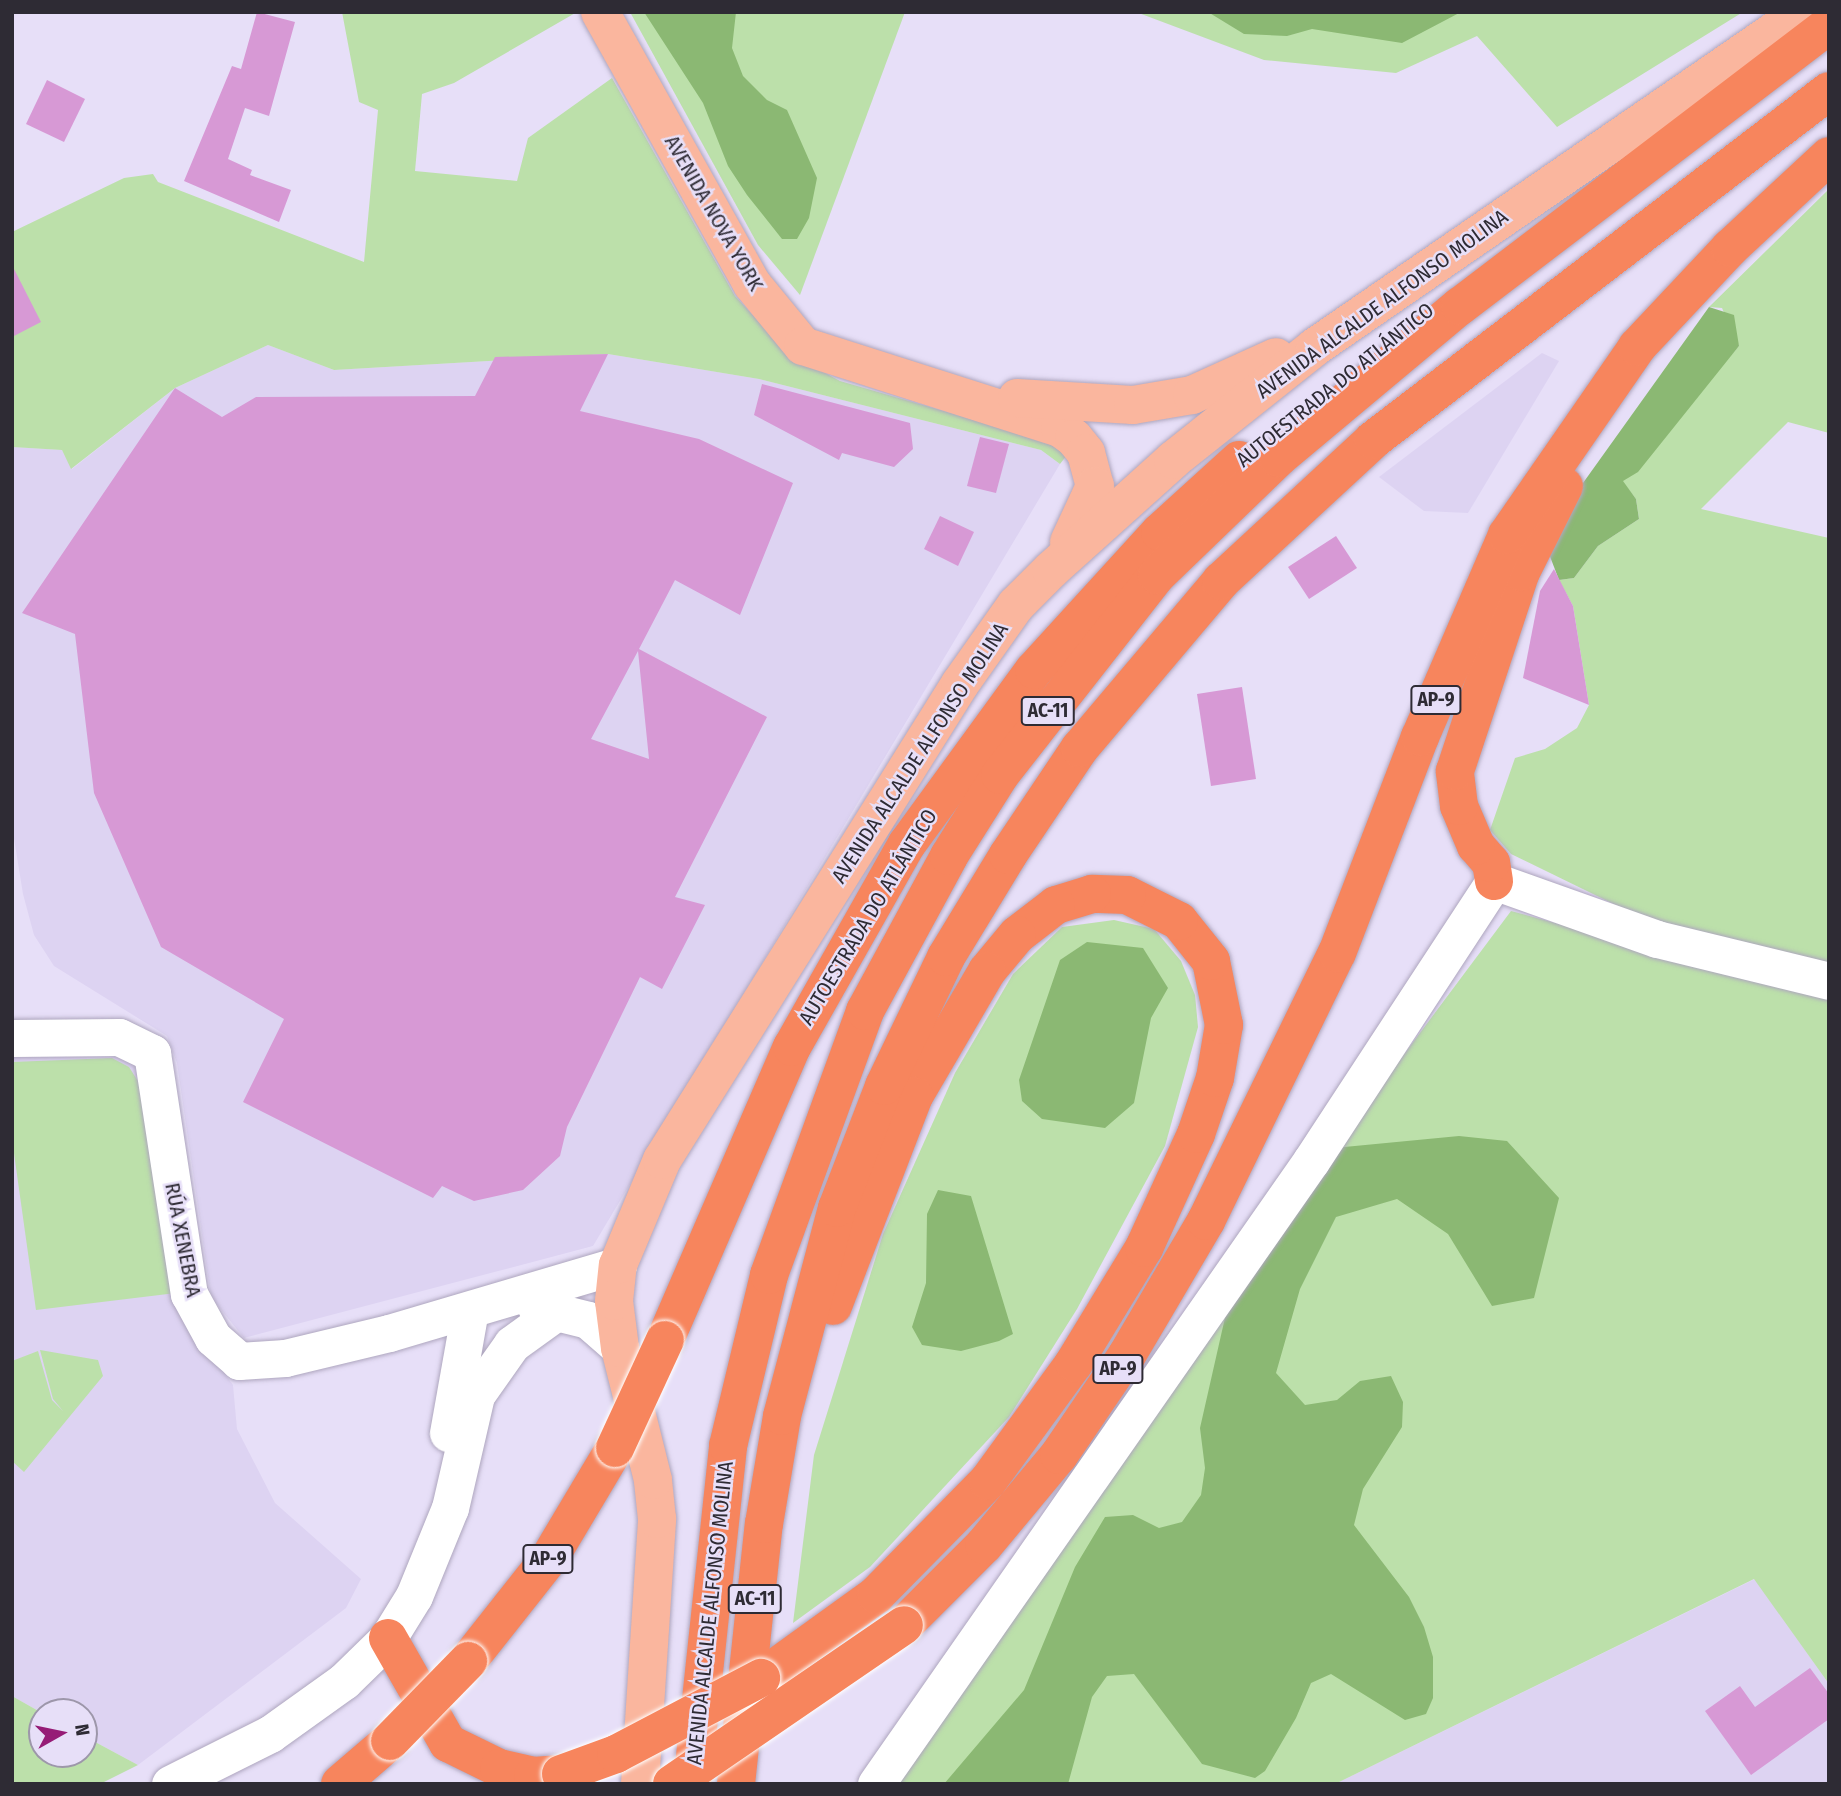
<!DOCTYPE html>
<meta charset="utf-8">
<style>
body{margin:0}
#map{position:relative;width:1841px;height:1796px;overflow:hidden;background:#e7dff8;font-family:"Fira Sans Condensed",sans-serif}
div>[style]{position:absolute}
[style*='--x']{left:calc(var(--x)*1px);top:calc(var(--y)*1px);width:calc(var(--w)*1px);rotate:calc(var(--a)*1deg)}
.built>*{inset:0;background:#ddd3f2}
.green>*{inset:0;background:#bce0aa}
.forest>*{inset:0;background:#8bb873}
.building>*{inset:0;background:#d799d5}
.roads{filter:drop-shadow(0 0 2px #aea6be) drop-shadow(0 0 2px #aea6be)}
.minor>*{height:37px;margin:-18.5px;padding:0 18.5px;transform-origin:18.5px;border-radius:18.5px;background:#fff}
.major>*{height:38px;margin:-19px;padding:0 19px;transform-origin:19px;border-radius:19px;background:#fab69e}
.highway>*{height:38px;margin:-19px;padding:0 19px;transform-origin:19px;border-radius:19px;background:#f7855d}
.bridges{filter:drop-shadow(0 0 2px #fff) drop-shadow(0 0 2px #fff)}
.highway-bridge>*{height:38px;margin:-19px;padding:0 19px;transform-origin:19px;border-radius:19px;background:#f7855d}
span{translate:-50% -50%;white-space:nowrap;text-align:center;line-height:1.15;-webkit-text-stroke:5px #e7dff8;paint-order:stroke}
.shield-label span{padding:2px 5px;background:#e7dff8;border:2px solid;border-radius:5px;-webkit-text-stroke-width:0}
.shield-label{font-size:19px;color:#2e2b34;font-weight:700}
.street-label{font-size:21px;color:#2e2b34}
.frame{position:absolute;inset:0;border:14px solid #2e2b34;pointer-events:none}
.north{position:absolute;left:28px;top:1698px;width:70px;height:70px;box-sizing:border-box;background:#e7dff8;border:2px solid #9d97aa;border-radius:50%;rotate:81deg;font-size:19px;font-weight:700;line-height:28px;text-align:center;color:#2e2b34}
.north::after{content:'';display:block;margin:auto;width:24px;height:32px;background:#961c76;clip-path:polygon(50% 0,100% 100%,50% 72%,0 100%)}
</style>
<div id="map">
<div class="built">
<div style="clip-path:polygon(268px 345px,334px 370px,608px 354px,759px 379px,1041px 450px,1060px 464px,593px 1246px,244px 1338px,211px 1297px,177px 1063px,167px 1036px,54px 966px,34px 935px,23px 894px,12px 826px,12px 447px,62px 450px,72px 469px,175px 388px)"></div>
<div style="clip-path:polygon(1542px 353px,1559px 361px,1468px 513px,1424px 511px,1379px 477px)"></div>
<div style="clip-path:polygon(115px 1050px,135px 1061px,199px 1341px,233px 1385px,237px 1429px,275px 1503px,361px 1579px,346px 1608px,138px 1765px,84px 1736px,84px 1712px,42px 1713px,12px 1696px,12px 1055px)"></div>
<div style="clip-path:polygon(1755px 1579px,1829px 1684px,1829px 1784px,1335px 1784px)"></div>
</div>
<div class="green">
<div style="clip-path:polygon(342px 12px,577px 12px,454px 83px,422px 94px,415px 171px,517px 181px,528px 138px,612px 78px,735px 296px,788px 353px,840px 381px,1044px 440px,1067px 455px,1060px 464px,1041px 450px,759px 379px,608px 354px,334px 370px,268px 345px,175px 388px,71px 469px,62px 450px,12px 447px,12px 232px,124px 178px,153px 174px,158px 182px,364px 262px,378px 110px,359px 102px)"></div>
<div style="clip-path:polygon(630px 12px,905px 12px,800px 295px,758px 245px)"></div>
<div style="clip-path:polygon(1136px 12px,1743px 12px,1557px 127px,1477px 36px,1396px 73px,1264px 60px)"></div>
<div style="clip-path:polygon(1829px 189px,1829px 433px,1788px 422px,1701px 509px,1829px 538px,1829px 974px,1636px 915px,1511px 854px,1490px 830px,1515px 758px,1545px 749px,1577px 728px,1589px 705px,1573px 606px,1559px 580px,1574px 578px,1598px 546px,1639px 519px,1636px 499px,1622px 481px,1739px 346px,1722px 308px,1709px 307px)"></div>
<div style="clip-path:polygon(1511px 911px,1829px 997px,1829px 1684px,1754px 1579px,1335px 1784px,896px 1784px,1334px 1148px)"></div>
<div style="clip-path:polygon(1114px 920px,1154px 929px,1181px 961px,1195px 995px,1198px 1027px,1165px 1146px,1077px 1309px,1009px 1417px,870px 1567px,793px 1623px,814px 1455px,883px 1234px,955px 1073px,1013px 974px,1062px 927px)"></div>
<div style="clip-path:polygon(112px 1058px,129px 1067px,143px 1089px,176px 1293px,36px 1310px,12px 1139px,12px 1062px)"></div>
<div style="clip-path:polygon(40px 1350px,98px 1360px,103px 1376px,24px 1472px,12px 1461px,12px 1361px,38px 1351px,52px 1400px,63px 1411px,53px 1399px)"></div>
<div style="clip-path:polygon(12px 1696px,42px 1713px,42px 1754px,84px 1754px,84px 1736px,138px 1765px,100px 1784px,12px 1784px)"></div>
</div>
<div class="forest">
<div style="clip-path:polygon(644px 12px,736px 12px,732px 48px,743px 76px,767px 100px,787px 110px,817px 178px,809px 218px,797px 239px,782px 239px,747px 195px,728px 166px,703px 103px)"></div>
<div style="clip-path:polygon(1208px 12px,1461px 12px,1402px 43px,1312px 29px,1287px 36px,1244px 34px)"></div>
<div style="clip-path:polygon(1709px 307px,1734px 315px,1739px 346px,1638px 472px,1623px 481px,1636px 499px,1639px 519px,1598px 546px,1574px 578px,1559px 580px,1546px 546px,1583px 483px)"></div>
<div style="clip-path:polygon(1087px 942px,1143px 948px,1168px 988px,1151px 1018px,1134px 1103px,1105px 1128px,1042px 1119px,1022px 1101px,1019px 1080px,1060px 960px)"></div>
<div style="clip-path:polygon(1459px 1136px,1507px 1141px,1559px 1198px,1534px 1298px,1492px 1306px,1448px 1234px,1397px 1199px,1336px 1217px,1300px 1289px,1276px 1373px,1305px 1405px,1337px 1400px,1360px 1381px,1391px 1376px,1403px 1402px,1402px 1427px,1363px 1489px,1354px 1525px,1409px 1597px,1424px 1627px,1433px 1657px,1433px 1698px,1426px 1714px,1405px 1720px,1331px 1674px,1311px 1683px,1296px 1718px,1265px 1771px,1255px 1778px,1202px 1764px,1134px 1674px,1107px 1676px,1092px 1697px,1068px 1784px,944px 1784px,1024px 1690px,1075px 1567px,1105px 1517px,1133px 1515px,1159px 1528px,1182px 1522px,1201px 1495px,1205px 1468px,1200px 1428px,1229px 1300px,1334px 1148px)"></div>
<div style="clip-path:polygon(938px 1190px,971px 1196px,1013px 1334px,999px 1341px,961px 1351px,922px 1345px,912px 1327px,926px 1283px,927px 1214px)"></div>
</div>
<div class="building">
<div style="clip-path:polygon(257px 12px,295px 22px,269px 116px,245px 108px,228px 159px,252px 170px,250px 175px,291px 190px,279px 222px,184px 181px,232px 66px,241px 69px)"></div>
<div style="clip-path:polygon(47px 80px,85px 99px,64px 142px,26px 124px)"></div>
<div style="clip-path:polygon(12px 265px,41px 322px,12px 337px)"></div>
<div style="clip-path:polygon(evenodd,608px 354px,580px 411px,699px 439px,793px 483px,740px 615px,675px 580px,639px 649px,767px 717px,675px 897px,705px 905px,662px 989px,640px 977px,567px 1127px,560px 1156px,523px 1190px,474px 1201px,442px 1186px,433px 1198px,243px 1102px,284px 1019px,161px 947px,94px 793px,75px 634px,22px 613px,175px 388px,222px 417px,256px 397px,475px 396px,495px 357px,608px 354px,638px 651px,649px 759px,591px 739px,638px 651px)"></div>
<div style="clip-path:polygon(762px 384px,910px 423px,913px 449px,894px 467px,842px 453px,839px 460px,754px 415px)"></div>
<div style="clip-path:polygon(980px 437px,1009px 444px,996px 493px,967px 486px)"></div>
<div style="clip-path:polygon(940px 516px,974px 532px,958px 566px,924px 549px)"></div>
<div style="clip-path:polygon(1336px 536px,1357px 568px,1309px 599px,1288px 567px)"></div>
<div style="clip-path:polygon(1554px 569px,1573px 606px,1589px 705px,1523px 678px,1540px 591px)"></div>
<div style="clip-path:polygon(1242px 687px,1256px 779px,1211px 786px,1197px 694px)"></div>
<div style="clip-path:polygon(1810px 1668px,1829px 1694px,1829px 1719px,1751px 1775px,1705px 1711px,1740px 1686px,1755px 1707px)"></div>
</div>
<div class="roads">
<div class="minor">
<div style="--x:12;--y:1038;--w:107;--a:-0.5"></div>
<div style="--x:119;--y:1037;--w:37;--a:26"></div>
<div style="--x:152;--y:1053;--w:244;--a:81.3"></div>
<div style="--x:189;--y:1294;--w:50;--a:61.4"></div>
<div style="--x:213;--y:1338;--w:35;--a:41"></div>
<div style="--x:239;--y:1361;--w:46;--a:-3.7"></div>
<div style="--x:285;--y:1358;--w:107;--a:-13.5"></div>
<div style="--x:389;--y:1333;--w:239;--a:-16.5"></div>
<div style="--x:536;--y:1307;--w:54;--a:14"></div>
<div style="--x:588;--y:1320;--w:43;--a:41.2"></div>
<div style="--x:448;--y:1433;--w:125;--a:-79.9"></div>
<div style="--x:170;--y:1784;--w:112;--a:-26.6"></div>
<div style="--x:270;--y:1734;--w:91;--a:-35.6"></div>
<div style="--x:344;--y:1681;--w:62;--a:-44.3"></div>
<div style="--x:388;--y:1638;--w:49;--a:-58.2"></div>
<div style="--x:414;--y:1596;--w:95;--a:-67.8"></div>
<div style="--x:450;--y:1508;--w:116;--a:-77"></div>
<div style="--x:476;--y:1395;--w:62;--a:-54.8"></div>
<div style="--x:512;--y:1344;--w:58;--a:-35.9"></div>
<div style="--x:876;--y:1784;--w:760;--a:-55.08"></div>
<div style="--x:1311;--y:1161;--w:334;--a:-56.8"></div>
<div style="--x:1494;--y:881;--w:173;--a:19.6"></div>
<div style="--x:1657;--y:939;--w:177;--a:13.7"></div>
</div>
<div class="major">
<div style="--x:600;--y:12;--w:312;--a:60.8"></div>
<div style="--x:752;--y:284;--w:80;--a:50.6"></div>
<div style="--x:803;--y:346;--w:270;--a:17.7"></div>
<div style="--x:1060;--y:428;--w:17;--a:36"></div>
<div style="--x:1074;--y:438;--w:19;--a:51"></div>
<div style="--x:1086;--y:453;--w:34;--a:75"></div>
<div style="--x:1095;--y:486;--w:62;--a:114.9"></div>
<div style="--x:1017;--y:398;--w:116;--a:3.5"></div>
<div style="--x:1133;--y:405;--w:60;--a:-9.6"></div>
<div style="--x:1192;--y:395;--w:92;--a:-24.3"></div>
<div style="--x:640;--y:1784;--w:266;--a:-86.3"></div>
<div style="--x:657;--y:1519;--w:39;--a:-96"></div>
<div style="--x:653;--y:1480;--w:136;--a:-104"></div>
<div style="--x:620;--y:1348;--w:47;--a:-97.3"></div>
<div style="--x:614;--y:1301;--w:36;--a:-84"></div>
<div style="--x:618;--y:1265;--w:114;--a:-67.3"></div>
<div style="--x:662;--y:1160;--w:562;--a:-57.95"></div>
<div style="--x:960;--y:684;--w:97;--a:-54.7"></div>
<div style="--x:1016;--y:605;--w:49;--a:-45"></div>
<div style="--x:1051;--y:570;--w:164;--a:-42"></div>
<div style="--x:1173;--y:460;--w:181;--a:-38.5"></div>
<div style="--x:1315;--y:347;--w:591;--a:-34.52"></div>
</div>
<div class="highway">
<div style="--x:1494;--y:881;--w:18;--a:-99"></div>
<div style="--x:1491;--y:863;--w:23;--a:-131"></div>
<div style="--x:1476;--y:846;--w:43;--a:-113"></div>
<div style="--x:1459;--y:806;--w:35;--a:-97"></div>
<div style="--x:1455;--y:771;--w:210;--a:-71.7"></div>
<div style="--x:1521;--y:572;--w:96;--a:-63.4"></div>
<div style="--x:665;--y:1340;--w:319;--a:-66.6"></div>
<div style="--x:792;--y:1047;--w:233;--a:-60.5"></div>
<div style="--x:907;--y:844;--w:215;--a:-53.9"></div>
<div style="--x:1034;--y:670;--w:187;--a:-47.6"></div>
<div style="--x:1160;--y:532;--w:107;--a:-42.3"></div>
<div style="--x:904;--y:1625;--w:113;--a:-45"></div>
<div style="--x:984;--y:1545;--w:117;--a:-50.2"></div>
<div style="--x:1059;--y:1455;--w:121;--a:-55.8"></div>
<div style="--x:1127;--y:1355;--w:156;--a:-59.5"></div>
<div style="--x:1206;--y:1221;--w:298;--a:-64"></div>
<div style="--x:1337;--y:953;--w:231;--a:-69"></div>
<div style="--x:1420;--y:737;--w:220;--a:-66.7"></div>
<div style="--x:1507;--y:535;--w:229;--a:-55.3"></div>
<div style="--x:1637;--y:347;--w:136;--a:-46.8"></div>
<div style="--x:1730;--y:248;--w:135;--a:-42.9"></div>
<div style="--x:388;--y:1638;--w:121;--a:60.3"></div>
<div style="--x:448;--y:1743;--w:57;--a:26.1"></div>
<div style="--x:499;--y:1768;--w:35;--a:13"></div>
<div style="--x:533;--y:1776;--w:28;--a:-4"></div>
<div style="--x:468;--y:1661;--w:132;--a:-51.7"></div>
<div style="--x:550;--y:1557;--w:127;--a:-59.2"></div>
<div style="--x:761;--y:1678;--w:142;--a:-35.8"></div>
<div style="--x:876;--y:1595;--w:160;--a:-45.5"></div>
<div style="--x:988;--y:1481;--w:146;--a:-53.9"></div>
<div style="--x:1074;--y:1363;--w:135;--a:-58.7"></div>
<div style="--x:1144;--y:1248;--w:125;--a:-65.5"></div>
<div style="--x:1196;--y:1134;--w:59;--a:-71.3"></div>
<div style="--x:1215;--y:1078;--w:54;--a:-80.4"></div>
<div style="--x:1224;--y:1025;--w:65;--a:-101.5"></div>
<div style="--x:1211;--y:961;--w:51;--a:-128.7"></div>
<div style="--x:1179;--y:921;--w:58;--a:-153.4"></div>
<div style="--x:1127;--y:895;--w:35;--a:-178"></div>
<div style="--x:1092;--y:894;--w:38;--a:163"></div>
<div style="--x:1056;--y:905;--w:49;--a:142.4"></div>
<div style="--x:1017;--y:935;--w:47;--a:129.8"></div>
<div style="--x:987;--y:971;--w:145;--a:120.3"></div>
<div style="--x:914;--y:1096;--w:225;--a:111.1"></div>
<div style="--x:340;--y:1784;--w:66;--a:-40.7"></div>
<div style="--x:692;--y:1784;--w:340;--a:-83.9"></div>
<div style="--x:728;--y:1446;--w:176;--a:-76.5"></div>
<div style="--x:769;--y:1275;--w:281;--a:-70"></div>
<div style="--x:865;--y:1011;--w:176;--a:-61.5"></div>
<div style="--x:949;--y:856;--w:96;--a:-57.8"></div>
<div style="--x:1000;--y:775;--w:254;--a:-51.9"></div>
<div style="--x:1157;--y:575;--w:168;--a:-44"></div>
<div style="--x:1278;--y:458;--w:237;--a:-39.9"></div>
<div style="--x:1460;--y:306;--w:464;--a:-37.3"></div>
<div style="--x:736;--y:1784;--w:262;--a:-83.9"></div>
<div style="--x:764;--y:1524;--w:109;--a:-80.5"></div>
<div style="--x:782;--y:1416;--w:215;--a:-75.2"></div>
<div style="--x:837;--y:1208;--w:131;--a:-68.9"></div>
<div style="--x:884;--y:1086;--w:143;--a:-64.3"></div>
<div style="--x:946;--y:957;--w:119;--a:-58.7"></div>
<div style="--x:1008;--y:855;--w:129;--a:-56.1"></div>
<div style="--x:1080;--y:748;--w:219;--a:-49.8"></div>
<div style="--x:1221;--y:581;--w:207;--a:-42.8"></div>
<div style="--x:1373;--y:440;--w:574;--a:-37.43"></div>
</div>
</div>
<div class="bridges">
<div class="highway-bridge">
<div style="--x:615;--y:1448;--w:119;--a:-65.2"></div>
<div style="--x:390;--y:1741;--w:112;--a:-45.7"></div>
<div style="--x:561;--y:1774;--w:59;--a:-20"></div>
<div style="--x:616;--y:1754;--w:164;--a:-27.7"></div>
<div style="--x:672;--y:1784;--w:281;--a:-34.4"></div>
</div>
</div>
<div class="shield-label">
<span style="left:1436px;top:700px">AP-9</span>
<span style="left:1048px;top:711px">AC-11</span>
<span style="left:1118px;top:1369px">AP-9</span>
<span style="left:548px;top:1559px">AP-9</span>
<span style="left:755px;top:1599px">AC-11</span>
</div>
<div class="street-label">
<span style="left:714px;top:213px;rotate:60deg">AVENIDA NOVA YORK</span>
<span style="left:1382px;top:304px;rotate:-36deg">AVENIDA ALCALDE ALFONSO MOLINA</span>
<span style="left:1335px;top:385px;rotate:-39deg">AUTOESTRADA DO ATLÁNTICO</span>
<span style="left:920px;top:753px;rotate:-57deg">AVENIDA ALCALDE ALFONSO MOLINA</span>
<span style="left:868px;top:917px;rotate:-59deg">AUTOESTRADA DO ATLÁNTICO</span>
<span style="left:183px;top:1240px;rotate:79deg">RÚA XENEBRA</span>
<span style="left:710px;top:1613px;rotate:-84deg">AVENIDA ALCALDE ALFONSO MOLINA</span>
</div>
<div class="frame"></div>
<div class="north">N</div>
</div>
